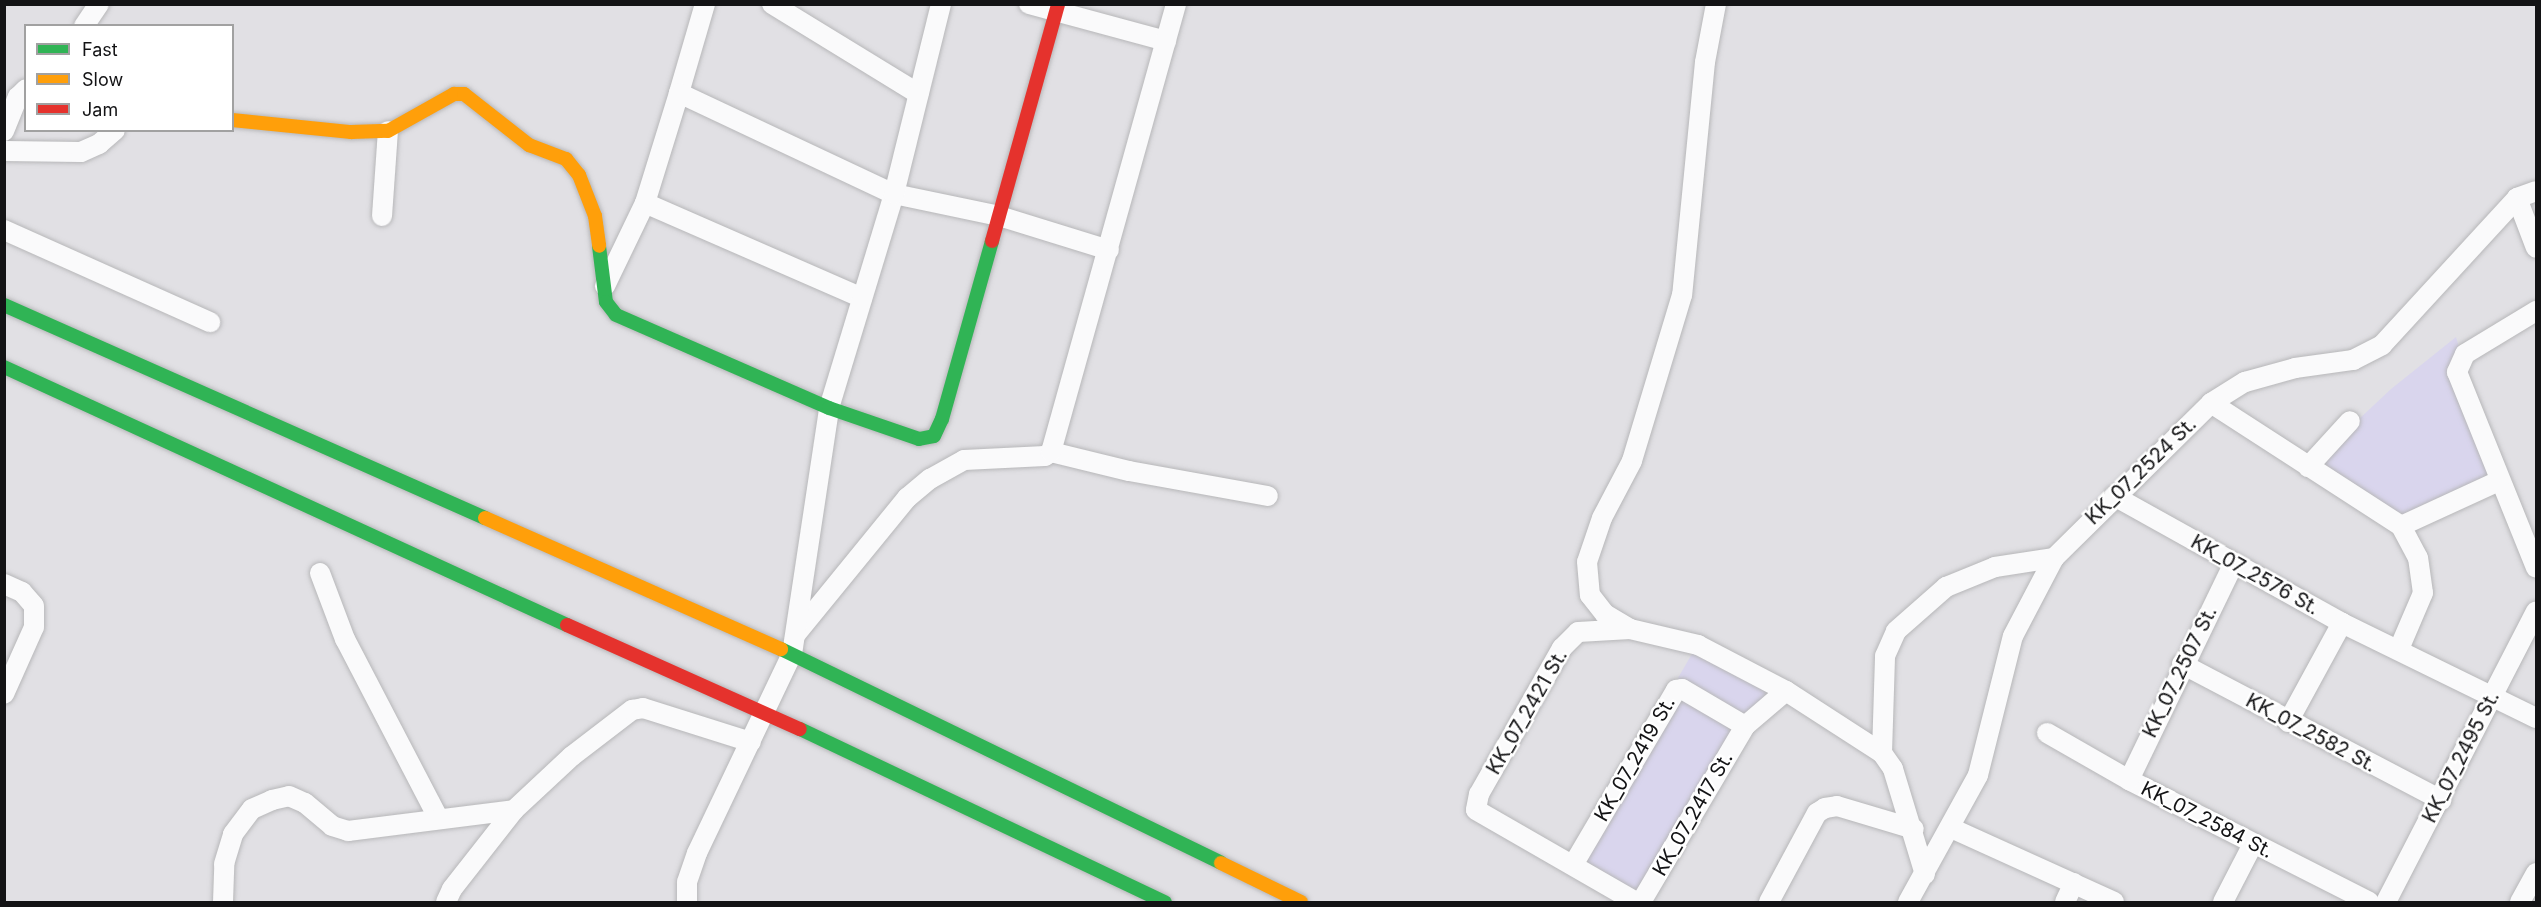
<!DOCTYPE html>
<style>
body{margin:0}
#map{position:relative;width:2541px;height:907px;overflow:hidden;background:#e1e0e4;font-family:Inter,sans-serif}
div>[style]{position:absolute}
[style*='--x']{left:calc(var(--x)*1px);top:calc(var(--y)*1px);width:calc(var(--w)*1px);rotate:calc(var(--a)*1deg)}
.green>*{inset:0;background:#d9d5ed}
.roads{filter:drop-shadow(0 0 2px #b7b7b9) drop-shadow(0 0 2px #b7b7b9)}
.street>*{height:20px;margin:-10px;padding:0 10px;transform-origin:10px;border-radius:10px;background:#fafafb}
.fast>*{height:14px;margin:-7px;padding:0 7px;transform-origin:7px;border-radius:7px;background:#30b455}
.slow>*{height:14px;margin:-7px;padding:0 7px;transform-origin:7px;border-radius:7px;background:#ff9f0a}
.jam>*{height:14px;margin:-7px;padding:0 7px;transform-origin:7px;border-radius:7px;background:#e5322d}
span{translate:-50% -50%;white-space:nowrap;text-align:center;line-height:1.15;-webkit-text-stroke:5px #fff;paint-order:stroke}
.street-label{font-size:20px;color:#131315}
.frame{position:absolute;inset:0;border:6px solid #131315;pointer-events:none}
.legend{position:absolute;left:24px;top:24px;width:210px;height:108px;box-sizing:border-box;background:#fff;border:2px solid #a1a1a1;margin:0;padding:8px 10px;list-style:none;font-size:18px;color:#131315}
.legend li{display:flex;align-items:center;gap:12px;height:30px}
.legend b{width:30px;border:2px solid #a1a1a1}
</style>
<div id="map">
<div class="green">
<div style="clip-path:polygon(2456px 337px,2499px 481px,2401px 526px,2308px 467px,2391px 389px)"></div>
<div style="clip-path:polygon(1700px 640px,1772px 683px,1640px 902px,1570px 864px)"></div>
</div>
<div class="roads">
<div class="street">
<div style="--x:705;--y:4;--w:93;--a:106.3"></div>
<div style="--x:679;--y:93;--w:238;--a:25.2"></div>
<div style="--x:894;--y:194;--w:107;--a:11.8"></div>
<div style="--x:999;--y:216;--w:115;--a:17.2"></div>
<div style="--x:772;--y:4;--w:172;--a:31.5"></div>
<div style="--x:1029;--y:4;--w:142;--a:15.1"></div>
<div style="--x:1716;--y:4;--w:59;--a:100.7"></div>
<div style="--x:1705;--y:62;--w:234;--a:95.6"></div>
<div style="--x:1682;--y:295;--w:173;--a:106.8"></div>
<div style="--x:1632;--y:461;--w:64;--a:117.8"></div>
<div style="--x:1602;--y:518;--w:46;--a:108.8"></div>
<div style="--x:1587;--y:562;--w:33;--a:85"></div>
<div style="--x:1590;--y:595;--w:24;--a:52"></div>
<div style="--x:1605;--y:614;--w:29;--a:31"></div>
<div style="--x:1630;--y:629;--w:70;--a:13.2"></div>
<div style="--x:1698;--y:645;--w:99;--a:27.6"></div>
<div style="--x:1786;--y:691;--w:114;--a:32.9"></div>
<div style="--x:1882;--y:753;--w:19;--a:55"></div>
<div style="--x:1893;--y:769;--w:110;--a:73.1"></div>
<div style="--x:84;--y:26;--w:27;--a:-56"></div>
<div style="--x:4;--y:131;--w:37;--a:-68"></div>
<div style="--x:18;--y:97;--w:11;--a:-45"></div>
<div style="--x:4;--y:151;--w:77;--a:0.7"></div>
<div style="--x:81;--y:152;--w:20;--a:-24"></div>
<div style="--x:99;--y:144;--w:21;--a:-41"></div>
<div style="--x:2517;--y:198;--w:53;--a:69.2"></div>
<div style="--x:645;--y:203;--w:237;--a:23.6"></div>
<div style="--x:382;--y:216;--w:85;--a:-86"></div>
<div style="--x:4;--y:230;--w:226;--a:24.1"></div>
<div style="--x:605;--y:286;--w:92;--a:-64.3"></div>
<div style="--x:645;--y:203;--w:115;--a:-72.8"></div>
<div style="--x:2536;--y:311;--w:83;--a:148.8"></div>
<div style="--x:2465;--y:354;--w:20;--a:114"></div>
<div style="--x:2457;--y:372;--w:211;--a:68"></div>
<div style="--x:2211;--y:403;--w:226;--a:32.9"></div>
<div style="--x:2401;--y:526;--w:108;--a:-24.7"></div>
<div style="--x:1051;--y:452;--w:80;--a:13.7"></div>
<div style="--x:1129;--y:471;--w:141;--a:10.2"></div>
<div style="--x:2308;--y:467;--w:62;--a:-47.6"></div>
<div style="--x:2114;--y:496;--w:261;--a:29.1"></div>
<div style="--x:2342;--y:623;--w:216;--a:26.1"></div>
<div style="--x:320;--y:573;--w:71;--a:69.3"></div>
<div style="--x:345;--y:639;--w:202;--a:62.5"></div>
<div style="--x:4;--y:584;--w:20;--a:24"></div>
<div style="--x:22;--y:592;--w:18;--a:49"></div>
<div style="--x:34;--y:606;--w:21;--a:90"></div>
<div style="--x:34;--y:627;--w:73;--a:114.1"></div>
<div style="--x:1630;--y:629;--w:52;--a:176.7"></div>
<div style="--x:1578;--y:632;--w:23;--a:135"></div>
<div style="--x:1562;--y:648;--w:168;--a:119.6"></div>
<div style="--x:1479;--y:794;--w:16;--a:101"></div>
<div style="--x:1476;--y:810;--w:185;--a:29.9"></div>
<div style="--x:796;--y:634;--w:176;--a:-50.8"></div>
<div style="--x:907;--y:498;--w:30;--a:-40"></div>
<div style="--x:930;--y:479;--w:39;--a:-29"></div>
<div style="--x:964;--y:460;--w:81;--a:-2.8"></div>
<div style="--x:1045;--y:456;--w:7;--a:-34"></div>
<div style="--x:1051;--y:452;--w:465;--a:-74.4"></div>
<div style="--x:2399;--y:649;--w:61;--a:-66.8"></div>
<div style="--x:2423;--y:593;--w:35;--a:-98"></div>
<div style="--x:2418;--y:558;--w:36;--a:-118"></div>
<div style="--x:2182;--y:664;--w:293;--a:27.7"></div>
<div style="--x:2288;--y:722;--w:113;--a:-61.4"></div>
<div style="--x:2047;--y:733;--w:95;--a:29.8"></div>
<div style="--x:2129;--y:780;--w:269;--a:26.9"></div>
<div style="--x:1882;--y:753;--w:97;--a:-88.2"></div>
<div style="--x:1885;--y:656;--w:27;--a:-66"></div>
<div style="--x:1896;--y:631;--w:67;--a:-41.3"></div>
<div style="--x:1946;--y:587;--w:53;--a:-22.2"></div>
<div style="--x:1995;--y:567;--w:60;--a:-8.7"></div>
<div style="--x:2129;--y:780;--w:239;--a:-64.2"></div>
<div style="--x:1951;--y:828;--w:179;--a:24.4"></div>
<div style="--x:1573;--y:865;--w:203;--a:-59.5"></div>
<div style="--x:1676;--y:690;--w:6;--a:-9"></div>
<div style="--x:1682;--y:689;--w:73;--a:30.4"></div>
<div style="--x:223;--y:902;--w:38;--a:-88"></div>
<div style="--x:224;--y:864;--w:31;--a:-73"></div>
<div style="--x:233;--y:834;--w:31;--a:-53"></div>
<div style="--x:252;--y:809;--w:22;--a:-24"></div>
<div style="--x:272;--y:800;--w:17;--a:-13"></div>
<div style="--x:289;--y:796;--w:17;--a:24"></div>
<div style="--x:305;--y:803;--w:35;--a:40"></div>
<div style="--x:332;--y:826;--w:17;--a:17"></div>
<div style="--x:348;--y:831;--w:167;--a:-7.2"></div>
<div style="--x:446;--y:902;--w:14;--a:-65"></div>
<div style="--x:452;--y:889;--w:100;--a:-51.9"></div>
<div style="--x:514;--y:810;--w:79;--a:-43"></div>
<div style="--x:572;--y:756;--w:76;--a:-37.5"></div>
<div style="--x:632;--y:710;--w:11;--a:-10"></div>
<div style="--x:643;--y:708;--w:113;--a:17.5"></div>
<div style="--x:687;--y:902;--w:20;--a:-90"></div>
<div style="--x:687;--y:882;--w:31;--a:-71"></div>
<div style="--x:697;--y:853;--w:221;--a:-64.5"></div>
<div style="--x:792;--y:654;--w:249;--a:-81.4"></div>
<div style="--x:829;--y:408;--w:224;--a:-73.1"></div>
<div style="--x:894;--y:194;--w:196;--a:-76.1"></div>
<div style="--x:1641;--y:902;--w:204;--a:-59.4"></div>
<div style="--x:1745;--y:726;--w:54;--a:-40.5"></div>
<div style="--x:1769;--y:902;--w:101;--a:-61.7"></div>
<div style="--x:1817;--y:813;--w:9;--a:-32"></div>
<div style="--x:1825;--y:808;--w:12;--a:-9"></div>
<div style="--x:1837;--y:806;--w:80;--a:16.6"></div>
<div style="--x:1908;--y:902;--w:145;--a:-61.1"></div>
<div style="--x:1978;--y:775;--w:143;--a:-75.9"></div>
<div style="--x:2013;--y:636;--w:88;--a:-62.3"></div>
<div style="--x:2054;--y:558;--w:221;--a:-44.6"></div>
<div style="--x:2211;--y:403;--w:40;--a:-32"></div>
<div style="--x:2245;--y:382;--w:52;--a:-15.6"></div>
<div style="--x:2295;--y:368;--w:59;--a:-7.9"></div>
<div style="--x:2353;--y:360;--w:33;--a:-27"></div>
<div style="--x:2382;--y:345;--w:200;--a:-47.4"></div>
<div style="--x:2517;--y:198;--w:20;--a:-20"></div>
<div style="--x:2065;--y:902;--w:21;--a:-65"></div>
<div style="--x:2223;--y:902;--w:65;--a:-62.7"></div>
<div style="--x:2386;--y:902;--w:327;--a:-62.7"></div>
<div style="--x:2520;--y:902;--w:33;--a:-61"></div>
</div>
<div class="fast">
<div style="--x:599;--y:246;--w:56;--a:82.9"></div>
<div style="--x:606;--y:302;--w:16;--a:52"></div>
<div style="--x:616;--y:315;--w:232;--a:23.6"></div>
<div style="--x:829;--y:408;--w:95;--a:19"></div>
<div style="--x:919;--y:439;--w:15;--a:-11"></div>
<div style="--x:934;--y:436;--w:19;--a:-65"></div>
<div style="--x:942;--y:419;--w:185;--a:-74.3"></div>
<div style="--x:4;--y:305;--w:526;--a:23.89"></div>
<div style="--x:4;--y:367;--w:619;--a:24.62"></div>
<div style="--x:781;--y:649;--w:489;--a:25.9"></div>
<div style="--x:800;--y:729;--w:404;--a:25.4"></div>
</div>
<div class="slow">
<div style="--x:232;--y:120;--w:120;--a:5.8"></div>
<div style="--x:351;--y:132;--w:37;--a:-2"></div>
<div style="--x:388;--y:131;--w:76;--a:-29.3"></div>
<div style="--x:454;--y:94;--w:10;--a:0"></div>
<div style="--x:464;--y:94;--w:83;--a:38.1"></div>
<div style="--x:529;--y:145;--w:40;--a:21"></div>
<div style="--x:566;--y:159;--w:21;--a:51"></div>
<div style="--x:579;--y:175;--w:44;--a:68.7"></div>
<div style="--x:595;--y:216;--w:30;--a:82"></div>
<div style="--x:485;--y:518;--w:324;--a:23.9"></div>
<div style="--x:1221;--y:863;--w:89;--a:26"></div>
</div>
<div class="jam">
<div style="--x:992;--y:241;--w:246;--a:-74.4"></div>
<div style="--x:567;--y:625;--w:255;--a:24.1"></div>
</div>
</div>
<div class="street-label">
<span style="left:2141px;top:471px;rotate:-44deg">KK_07_2524 St.</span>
<span style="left:2255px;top:575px;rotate:29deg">KK_07_2576 St.</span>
<span style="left:2180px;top:672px;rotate:-64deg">KK_07_2507 St.</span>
<span style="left:1527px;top:712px;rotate:-60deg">KK_07_2421 St.</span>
<span style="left:2311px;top:733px;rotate:28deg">KK_07_2582 St.</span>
<span style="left:2461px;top:757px;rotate:-63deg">KK_07_2495 St.</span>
<span style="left:1635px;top:759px;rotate:-60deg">KK_07_2419 St.</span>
<span style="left:1693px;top:814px;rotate:-60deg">KK_07_2417 St.</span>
<span style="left:2207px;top:820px;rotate:27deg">KK_07_2584 St.</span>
</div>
<div class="frame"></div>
<ul class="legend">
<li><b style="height:8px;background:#30b455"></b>Fast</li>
<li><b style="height:8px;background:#ff9f0a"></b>Slow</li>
<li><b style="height:8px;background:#e5322d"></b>Jam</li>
</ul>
</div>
